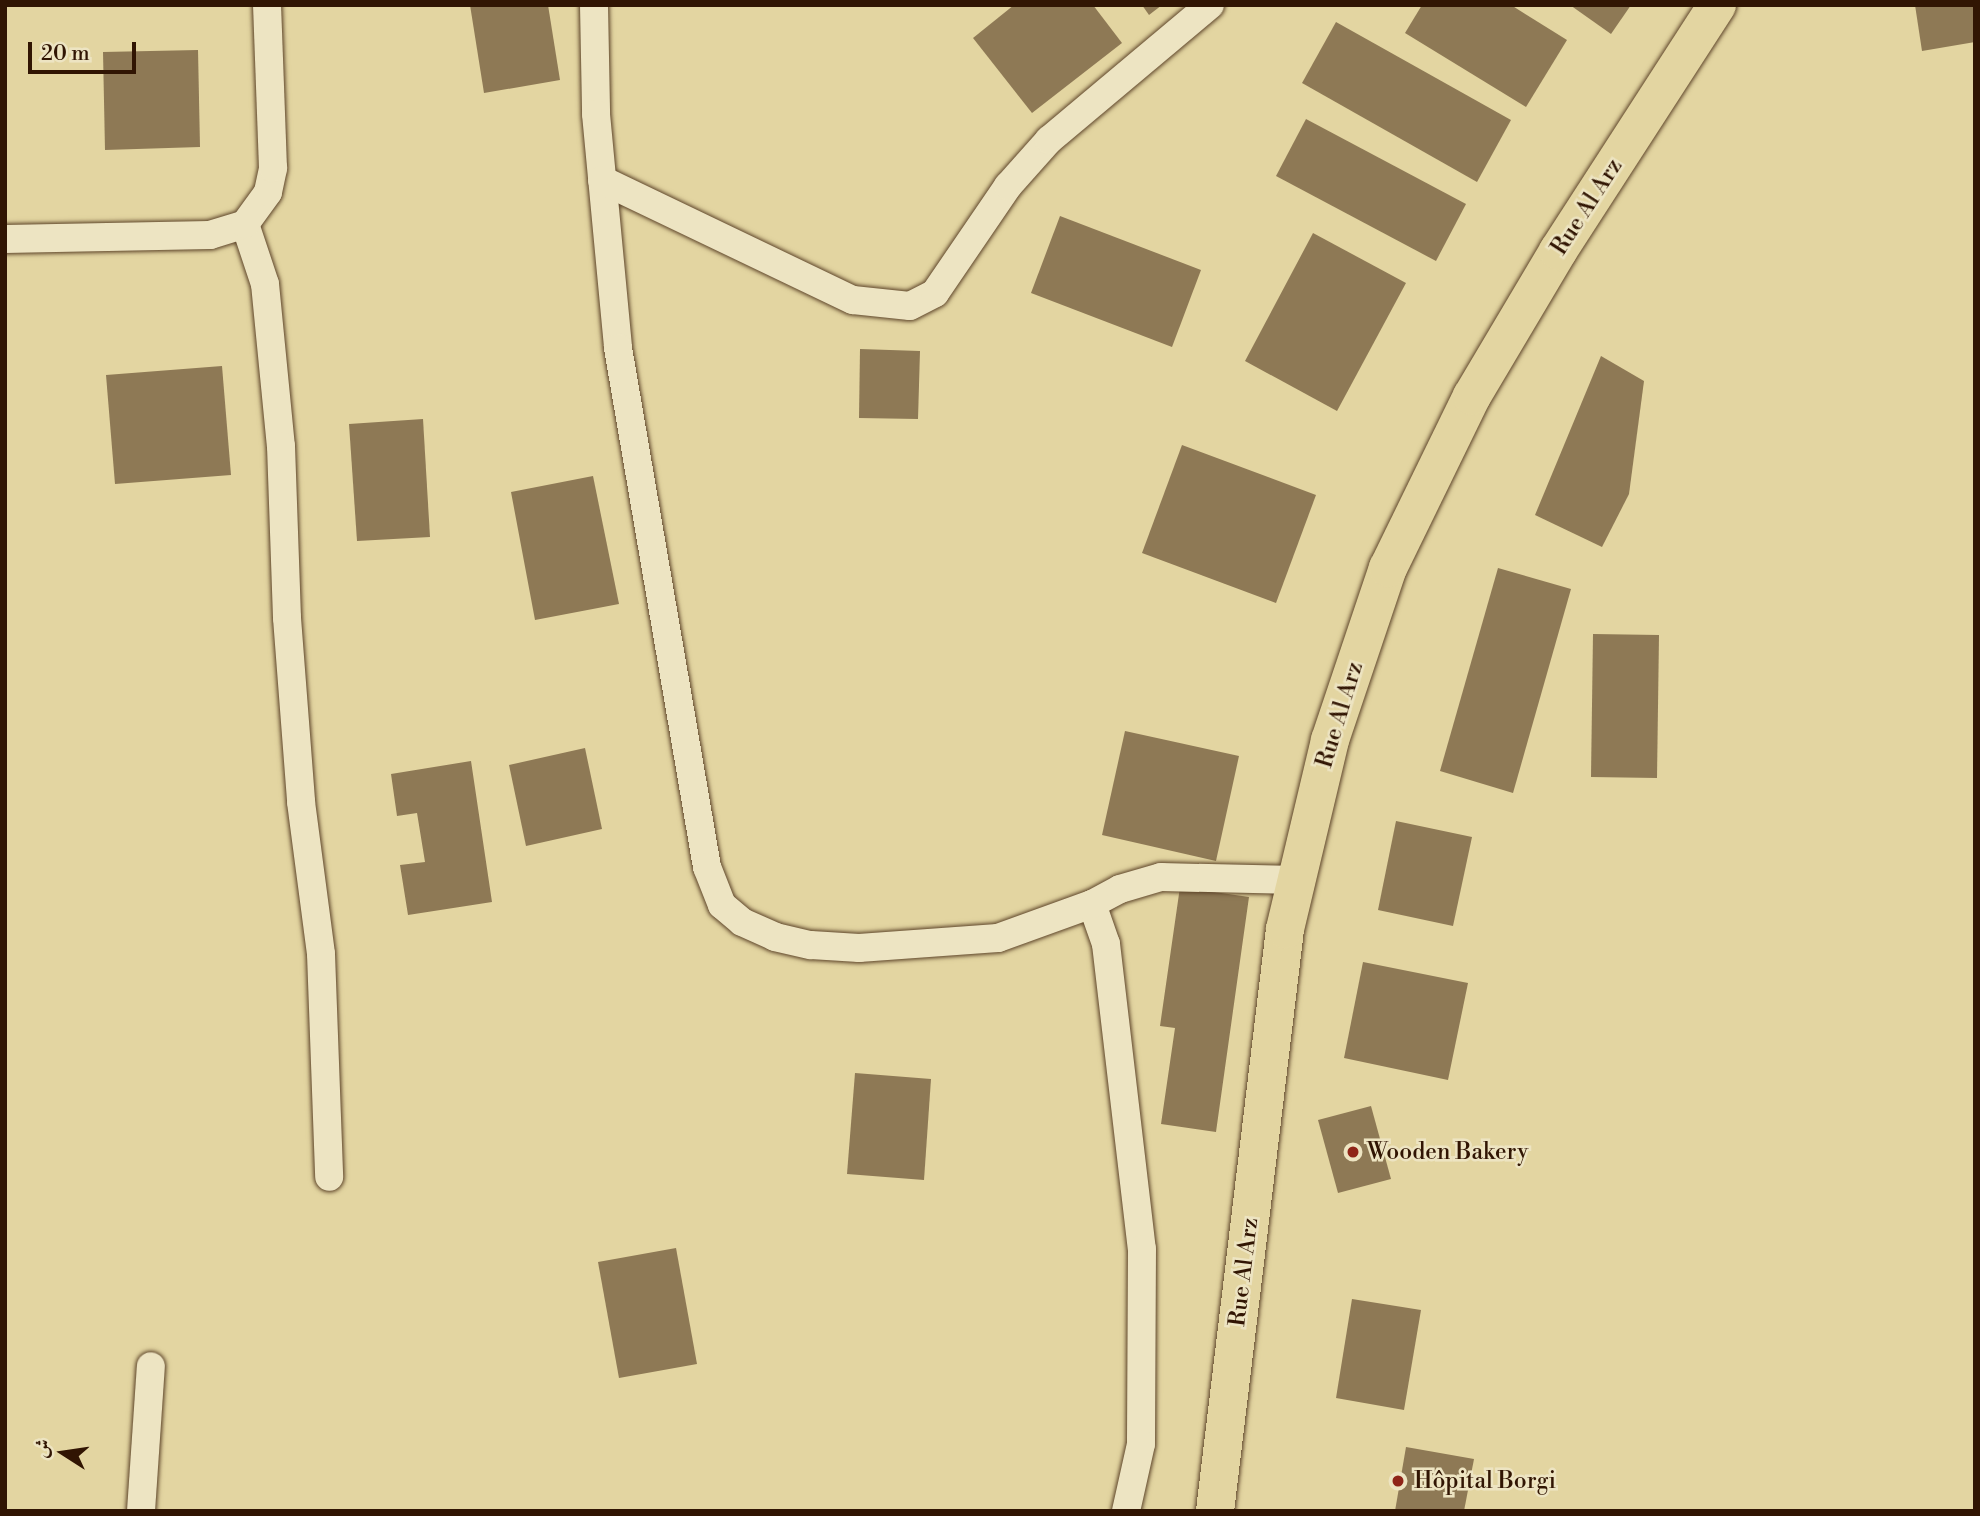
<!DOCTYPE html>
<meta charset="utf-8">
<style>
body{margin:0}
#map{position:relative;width:1980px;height:1516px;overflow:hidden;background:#e3d5a1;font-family:"Libre Bodoni",Amiri,serif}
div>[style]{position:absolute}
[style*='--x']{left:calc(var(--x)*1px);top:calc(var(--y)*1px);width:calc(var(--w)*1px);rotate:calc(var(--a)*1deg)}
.building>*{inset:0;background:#8e7955}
.roads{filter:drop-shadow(0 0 2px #5e452a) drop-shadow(0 0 2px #5e452a)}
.minor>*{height:28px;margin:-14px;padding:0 14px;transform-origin:14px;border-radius:14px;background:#ede4c2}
.primary>*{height:38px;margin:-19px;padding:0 19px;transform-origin:19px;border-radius:19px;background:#e3d5a1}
.dots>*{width:19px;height:19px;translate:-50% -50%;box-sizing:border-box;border:4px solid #ede4c2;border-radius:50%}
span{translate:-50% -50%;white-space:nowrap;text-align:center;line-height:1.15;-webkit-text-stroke:5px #ede4c2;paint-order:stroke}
.street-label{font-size:23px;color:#311503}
.poi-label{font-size:23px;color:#311503}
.left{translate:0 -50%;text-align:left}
.frame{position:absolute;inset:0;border:7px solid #311503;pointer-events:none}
.north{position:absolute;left:28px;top:1418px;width:70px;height:70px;-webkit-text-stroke:5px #ede4c2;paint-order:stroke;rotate:282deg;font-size:19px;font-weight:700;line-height:28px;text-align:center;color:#311503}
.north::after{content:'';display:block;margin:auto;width:24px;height:32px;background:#311503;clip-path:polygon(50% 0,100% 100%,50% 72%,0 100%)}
.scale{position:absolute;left:28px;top:42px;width:108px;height:32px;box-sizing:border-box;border:4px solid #311503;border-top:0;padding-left:9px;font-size:21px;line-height:24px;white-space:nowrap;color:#311503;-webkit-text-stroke:5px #ede4c2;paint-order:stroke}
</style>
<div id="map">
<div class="building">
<div style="clip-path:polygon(470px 5px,548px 5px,560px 80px,484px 93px)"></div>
<div style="clip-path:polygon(1014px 5px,1093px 5px,1122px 43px,1032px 113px,973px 38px)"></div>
<div style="clip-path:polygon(1142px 5px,1162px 5px,1149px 15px)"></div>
<div style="clip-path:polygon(1422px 5px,1511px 5px,1567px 40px,1526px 107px,1405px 33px)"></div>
<div style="clip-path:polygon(1570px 5px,1631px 5px,1611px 34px)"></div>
<div style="clip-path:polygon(1915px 5px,1975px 5px,1975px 42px,1922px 51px)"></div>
<div style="clip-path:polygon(1336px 22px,1511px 120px,1477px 182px,1302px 83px)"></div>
<div style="clip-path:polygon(198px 50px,200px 147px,105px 150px,103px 52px)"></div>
<div style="clip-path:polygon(1306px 119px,1466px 204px,1436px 261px,1276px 176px)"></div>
<div style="clip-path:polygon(1060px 216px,1201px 270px,1172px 347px,1031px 293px)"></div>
<div style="clip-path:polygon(1313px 233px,1406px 283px,1337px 411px,1245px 361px)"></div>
<div style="clip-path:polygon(860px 349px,920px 351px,918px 419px,859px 418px)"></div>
<div style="clip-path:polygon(1601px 356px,1644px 381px,1629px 494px,1602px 547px,1535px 515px)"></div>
<div style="clip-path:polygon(222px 366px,231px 475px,115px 484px,106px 375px)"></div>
<div style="clip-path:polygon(423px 419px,430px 537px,357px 541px,349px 424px)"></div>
<div style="clip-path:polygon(1182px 445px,1316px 495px,1276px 603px,1142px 553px)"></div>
<div style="clip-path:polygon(593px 476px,619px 604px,535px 620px,511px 492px)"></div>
<div style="clip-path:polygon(1498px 568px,1571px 589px,1513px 793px,1440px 771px)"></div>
<div style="clip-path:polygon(1593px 634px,1659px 635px,1657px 778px,1591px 777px)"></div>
<div style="clip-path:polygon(1125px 731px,1239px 756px,1216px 861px,1102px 835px)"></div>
<div style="clip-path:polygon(585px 748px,602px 829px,526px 846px,509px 765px)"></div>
<div style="clip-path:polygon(471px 761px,492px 902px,408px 915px,400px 865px,425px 862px,417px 813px,397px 816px,391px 774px)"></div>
<div style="clip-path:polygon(1396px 821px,1472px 837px,1453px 926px,1378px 910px)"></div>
<div style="clip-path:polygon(1180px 887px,1249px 897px,1216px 1132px,1161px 1124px,1175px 1028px,1160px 1026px)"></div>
<div style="clip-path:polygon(1363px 962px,1468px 983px,1448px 1080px,1344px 1058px)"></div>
<div style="clip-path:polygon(855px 1073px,931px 1079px,924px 1180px,847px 1174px)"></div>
<div style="clip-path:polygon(1371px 1106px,1391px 1179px,1338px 1193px,1318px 1120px)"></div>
<div style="clip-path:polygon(676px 1248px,697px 1364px,619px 1378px,598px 1262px)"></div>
<div style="clip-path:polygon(1352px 1299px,1421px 1310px,1404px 1410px,1336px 1398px)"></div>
<div style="clip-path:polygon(1406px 1447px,1474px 1459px,1464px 1511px,1395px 1511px)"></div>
</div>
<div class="roads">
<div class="minor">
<div style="--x:594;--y:5;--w:109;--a:88.9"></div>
<div style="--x:596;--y:114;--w:235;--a:84.6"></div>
<div style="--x:618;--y:348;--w:527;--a:80.27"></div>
<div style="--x:707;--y:867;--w:41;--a:68.5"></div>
<div style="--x:722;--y:905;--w:26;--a:40"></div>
<div style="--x:742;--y:922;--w:36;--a:24"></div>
<div style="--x:775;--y:937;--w:37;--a:13"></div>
<div style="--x:811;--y:945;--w:48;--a:3.6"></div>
<div style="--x:859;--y:948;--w:139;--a:-4.1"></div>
<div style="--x:998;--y:938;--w:100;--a:-19.9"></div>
<div style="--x:1092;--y:904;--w:42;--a:70.7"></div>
<div style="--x:1106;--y:944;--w:307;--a:83.3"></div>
<div style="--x:1142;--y:1249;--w:195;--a:90.3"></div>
<div style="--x:1141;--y:1444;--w:69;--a:102.6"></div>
<div style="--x:602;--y:180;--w:278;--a:25.6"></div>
<div style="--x:853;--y:300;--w:57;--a:6"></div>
<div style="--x:910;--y:306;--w:28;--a:-27"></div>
<div style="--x:935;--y:293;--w:130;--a:-55.7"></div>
<div style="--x:1008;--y:186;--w:62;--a:-48.3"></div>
<div style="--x:1049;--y:140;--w:210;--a:-40"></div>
<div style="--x:245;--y:224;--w:63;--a:71.6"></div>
<div style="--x:265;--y:284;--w:163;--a:84.4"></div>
<div style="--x:281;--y:446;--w:172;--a:88"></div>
<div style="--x:287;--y:618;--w:185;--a:85.6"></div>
<div style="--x:301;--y:802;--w:153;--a:82.5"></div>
<div style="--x:321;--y:954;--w:223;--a:87.9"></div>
<div style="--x:5;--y:239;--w:205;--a:-1.1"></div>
<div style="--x:210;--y:235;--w:37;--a:-17"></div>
<div style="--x:245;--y:224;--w:39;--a:-54"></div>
<div style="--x:268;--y:192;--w:25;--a:-78"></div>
<div style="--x:273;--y:168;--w:163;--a:-92.1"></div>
<div style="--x:1092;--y:904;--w:32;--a:-28"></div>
<div style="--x:1120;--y:889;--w:43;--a:-16.3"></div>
<div style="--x:1161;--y:877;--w:136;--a:1.3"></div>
<div style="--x:141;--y:1511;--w:145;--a:-86.1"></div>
</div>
<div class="primary">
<div style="--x:1215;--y:1511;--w:586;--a:-83.14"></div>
<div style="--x:1285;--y:929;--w:194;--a:-76.6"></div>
<div style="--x:1330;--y:740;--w:182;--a:-71.4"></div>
<div style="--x:1388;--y:568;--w:191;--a:-64"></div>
<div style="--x:1472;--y:396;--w:169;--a:-59.3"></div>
<div style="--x:1558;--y:251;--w:293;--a:-57.1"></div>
</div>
</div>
<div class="dots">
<div style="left:1353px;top:1152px;background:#8f2418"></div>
<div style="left:1398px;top:1481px;background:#8f2418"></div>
</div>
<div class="street-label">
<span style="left:1587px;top:207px;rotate:-57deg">Rue Al Arz</span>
<span style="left:1340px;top:715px;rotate:-73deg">Rue Al Arz</span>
<span style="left:1244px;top:1272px;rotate:-83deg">Rue Al Arz</span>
</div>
<div class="poi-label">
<span class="left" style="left:1367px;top:1152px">Wooden Bakery</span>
<span class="left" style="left:1414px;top:1481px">Hôpital Borgi</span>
</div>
<div class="frame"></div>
<div class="north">ش</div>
<div class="scale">20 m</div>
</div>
